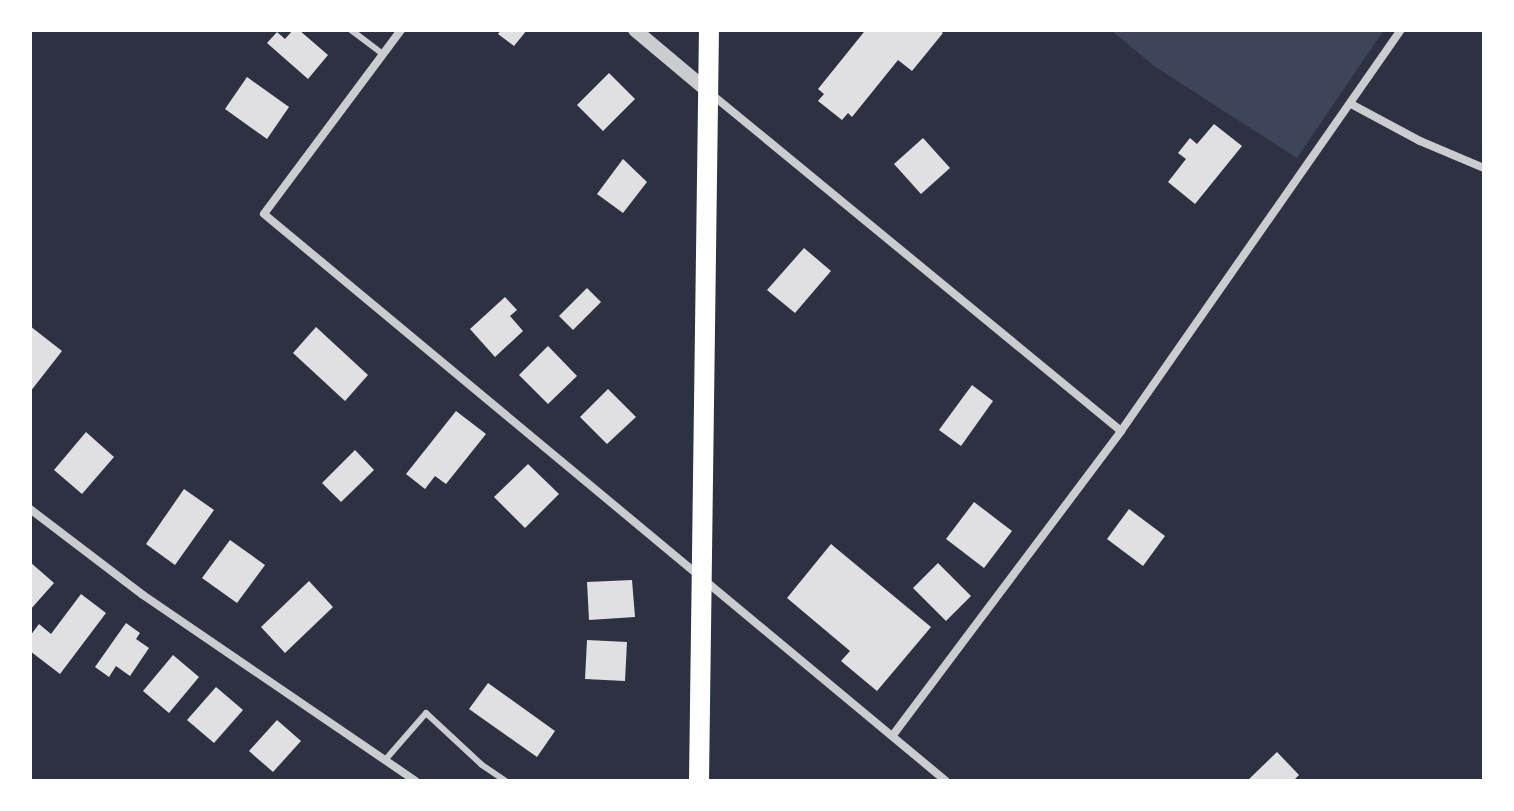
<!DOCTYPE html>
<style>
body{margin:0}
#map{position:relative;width:1514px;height:811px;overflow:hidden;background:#2d3142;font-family:Figtree,sans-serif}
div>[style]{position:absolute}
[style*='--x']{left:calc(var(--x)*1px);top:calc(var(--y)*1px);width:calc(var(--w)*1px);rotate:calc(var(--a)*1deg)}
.green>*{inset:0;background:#3c4559}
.building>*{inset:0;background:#e0e0e3}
.service>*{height:6px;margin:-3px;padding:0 3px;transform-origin:3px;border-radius:3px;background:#caccd0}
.minor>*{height:8px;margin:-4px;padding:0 4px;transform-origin:4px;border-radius:4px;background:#caccd0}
.tertiary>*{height:14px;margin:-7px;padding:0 7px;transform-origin:7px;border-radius:7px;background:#caccd0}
.primary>*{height:20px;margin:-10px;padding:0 10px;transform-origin:10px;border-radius:10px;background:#fff}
span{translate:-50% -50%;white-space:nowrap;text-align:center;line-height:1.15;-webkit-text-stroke:8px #fff;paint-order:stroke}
.frame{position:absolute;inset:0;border:32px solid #fff;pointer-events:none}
</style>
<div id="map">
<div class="green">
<div style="clip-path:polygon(1111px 30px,1384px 30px,1297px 158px,1154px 66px)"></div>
</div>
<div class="building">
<div style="clip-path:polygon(293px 30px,299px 30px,328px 55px,308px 79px,267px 43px,277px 32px,285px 39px)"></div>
<div style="clip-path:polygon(501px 30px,527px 30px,514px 46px,498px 34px)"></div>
<div style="clip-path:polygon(861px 30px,939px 30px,943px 33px,912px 71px,898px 60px,852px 117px,848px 113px,842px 120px,818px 101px,824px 94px,818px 89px,864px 32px)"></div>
<div style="clip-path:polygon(609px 73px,635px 99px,603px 131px,577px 105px)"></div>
<div style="clip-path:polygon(247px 77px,289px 107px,267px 139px,225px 109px)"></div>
<div style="clip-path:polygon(1214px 124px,1242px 146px,1195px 204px,1168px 182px,1186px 159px,1178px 153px,1190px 138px,1197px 144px)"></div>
<div style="clip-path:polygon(923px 138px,950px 168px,921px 194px,894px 164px)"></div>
<div style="clip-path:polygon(623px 159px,647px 182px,623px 213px,597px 194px)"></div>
<div style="clip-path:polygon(804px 248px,831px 271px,795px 313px,767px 290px)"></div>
<div style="clip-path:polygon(587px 288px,601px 302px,573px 330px,559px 316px)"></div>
<div style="clip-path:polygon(505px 297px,517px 310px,510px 316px,523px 331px,495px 357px,470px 329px)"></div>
<div style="clip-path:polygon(30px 326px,62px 351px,30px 392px)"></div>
<div style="clip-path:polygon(316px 327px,368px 375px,345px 401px,293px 353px)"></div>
<div style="clip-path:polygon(548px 346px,577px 376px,548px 404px,519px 375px)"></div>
<div style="clip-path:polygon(972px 385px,993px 401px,961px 446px,939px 430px)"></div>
<div style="clip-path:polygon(608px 389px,636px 417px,607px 444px,580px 417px)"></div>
<div style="clip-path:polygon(456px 411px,486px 434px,446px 484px,435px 476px,425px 489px,406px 474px)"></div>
<div style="clip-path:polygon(86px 432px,114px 457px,82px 494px,54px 470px)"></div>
<div style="clip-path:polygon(355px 450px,374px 470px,341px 502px,322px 483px)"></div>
<div style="clip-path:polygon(528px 464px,559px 494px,525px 528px,494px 497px)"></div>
<div style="clip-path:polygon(184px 489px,214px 510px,175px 565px,146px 544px)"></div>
<div style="clip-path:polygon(974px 502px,1012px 531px,984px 568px,946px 539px)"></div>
<div style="clip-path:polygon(1129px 509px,1165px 536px,1143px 566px,1107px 539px)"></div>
<div style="clip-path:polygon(230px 540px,265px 565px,237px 603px,202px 578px)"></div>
<div style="clip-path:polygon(831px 544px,931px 627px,877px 691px,841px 661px,850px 651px,787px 598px)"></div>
<div style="clip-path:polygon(30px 562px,54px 583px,30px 610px)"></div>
<div style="clip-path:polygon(938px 563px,971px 596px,946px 621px,913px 588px)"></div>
<div style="clip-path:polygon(632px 580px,635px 617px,589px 620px,587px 582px)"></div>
<div style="clip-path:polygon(309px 581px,333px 607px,285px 653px,261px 627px)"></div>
<div style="clip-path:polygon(81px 594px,106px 613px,60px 674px,30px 651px,30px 636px,39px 624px,51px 634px)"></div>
<div style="clip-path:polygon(126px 623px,140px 633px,136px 639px,149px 648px,130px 676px,116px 666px,109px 677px,95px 667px)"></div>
<div style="clip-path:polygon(587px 640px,627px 642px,625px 681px,585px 679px)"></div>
<div style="clip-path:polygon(173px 655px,199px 677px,169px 713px,143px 691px)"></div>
<div style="clip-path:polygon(488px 683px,555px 731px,537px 757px,469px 709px)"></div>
<div style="clip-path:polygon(216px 687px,243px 710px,214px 743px,187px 720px)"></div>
<div style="clip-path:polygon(277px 720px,301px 741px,273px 772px,249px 751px)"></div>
<div style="clip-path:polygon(1277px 752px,1299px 775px,1293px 781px,1247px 781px)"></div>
</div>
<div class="service">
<div style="--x:351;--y:30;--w:40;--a:37"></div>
<div style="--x:386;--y:759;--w:61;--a:-49"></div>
<div style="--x:426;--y:713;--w:76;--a:42.9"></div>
<div style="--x:482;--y:765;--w:29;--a:34"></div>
</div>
<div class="minor">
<div style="--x:401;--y:30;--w:229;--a:126.7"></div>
<div style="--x:264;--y:214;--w:887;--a:39.74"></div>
<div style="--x:710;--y:93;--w:532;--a:39.43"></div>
<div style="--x:1351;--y:104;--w:78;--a:28.2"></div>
<div style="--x:1420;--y:141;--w:69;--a:22.9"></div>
<div style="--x:30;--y:509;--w:142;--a:37.3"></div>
<div style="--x:143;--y:595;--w:330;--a:34.3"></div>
<div style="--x:893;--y:735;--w:380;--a:-53.1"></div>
<div style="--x:1121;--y:431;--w:489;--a:-55.1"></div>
</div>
<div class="tertiary">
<div style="--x:635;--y:30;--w:98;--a:40"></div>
</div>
<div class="primary">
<div style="--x:699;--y:781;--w:751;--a:-89.24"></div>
</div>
<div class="frame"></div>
</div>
